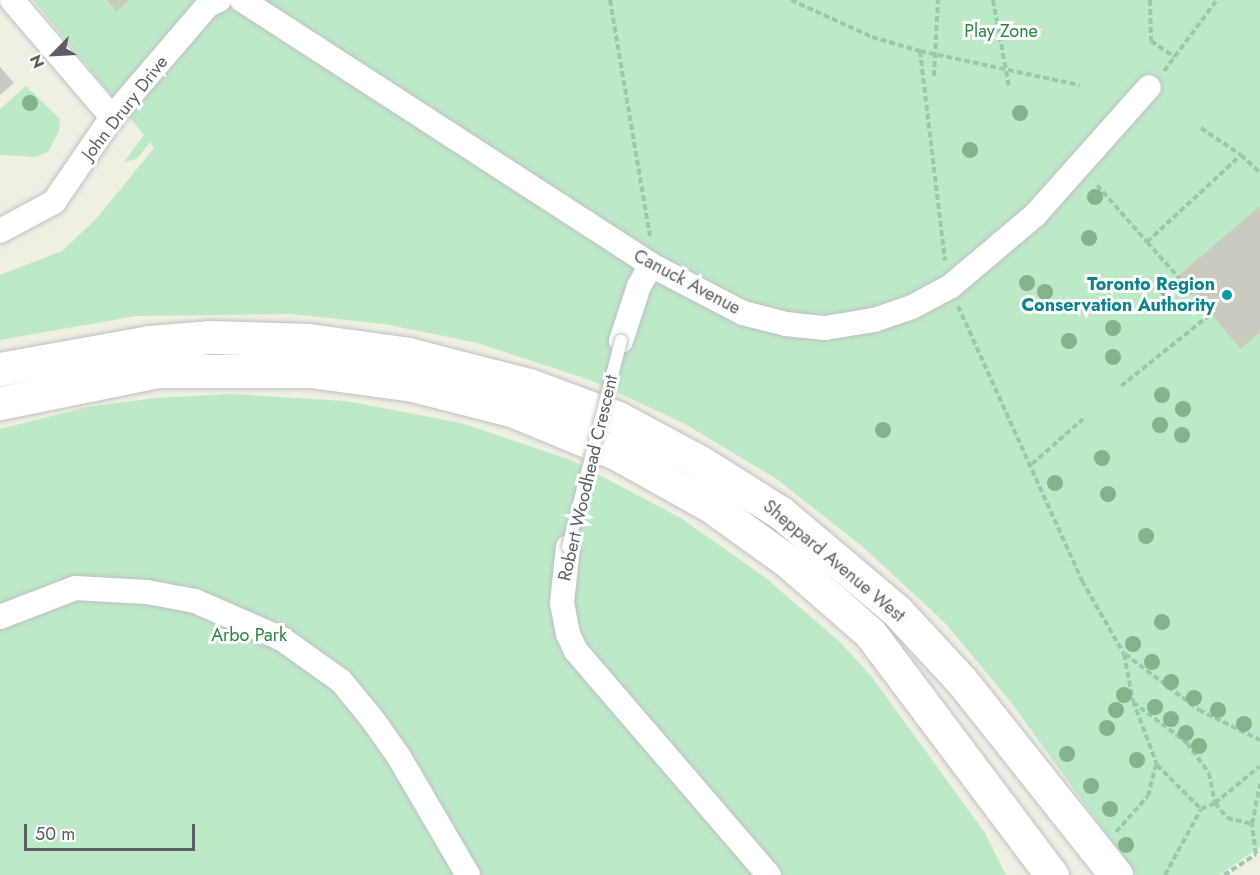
<!DOCTYPE html>
<style>
body{margin:0}
#map{position:relative;width:1260px;height:875px;overflow:hidden;background:#f0efe3;font-family:Jost,sans-serif}
div>[style]{position:absolute}
[style*='--x']{left:calc(var(--x)*1px);top:calc(var(--y)*1px);width:calc(var(--w)*1px);rotate:calc(var(--a)*1deg)}
.green>*{inset:0;background:#bdeac6}
.building>*{inset:0;background:#cacac0}
.path>*{height:4px;margin-top:-2px;transform-origin:0;background:repeating-linear-gradient(90deg,#95cbaf 0 6px,transparent 0 9px)}
.roads{filter:drop-shadow(0 0 2px #bdbfc6) drop-shadow(0 0 2px #bdbfc6)}
.street>*{height:24px;margin:-12px;padding:0 12px;transform-origin:12px;border-radius:12px;background:#fff}
.secondary>*{height:33px;margin:-16.5px;padding:0 16.5px;transform-origin:16.5px;border-radius:16.5px;background:#fff}
.bridges{filter:drop-shadow(0 0 2px #bdbfc6) drop-shadow(0 0 2px #bdbfc6)}
.lane-bridge>*{height:12px;margin:-6px;padding:0 6px;transform-origin:6px;border-radius:6px;background:#fff}
.trees>*{width:16px;height:16px;margin:-8px;border-radius:50%;background:#84b48a}
.dots>*{width:16px;height:16px;translate:-50% -50%;box-sizing:border-box;border:3px solid #fff;border-radius:50%}
span{translate:-50% -50%;white-space:nowrap;text-align:center;line-height:1.15;-webkit-text-stroke:6px #fff;paint-order:stroke}
.park-label{font-size:18px;color:#2b8441}
.street-label{font-size:18px;color:#5b5e65}
.culture-label{font-size:18px;color:#0d838f;font-weight:700}
.right{translate:-100% -50%;text-align:right}
.north{position:absolute;left:24px;top:24px;width:60px;height:60px;-webkit-text-stroke:4px #fff;paint-order:stroke;rotate:246deg;font-size:16px;font-weight:700;line-height:24px;text-align:center;color:#5b5e65}
.north::after{content:'';display:block;margin:auto;width:21px;height:27px;background:#5b5e65;clip-path:polygon(50% 0,100% 100%,50% 72%,0 100%)}
.scale{position:absolute;left:24px;top:824px;width:171px;height:27px;box-sizing:border-box;border:3px solid #5b5e65;border-top:0;padding-left:8px;font-size:18px;line-height:21px;white-space:nowrap;color:#5b5e65;-webkit-text-stroke:4px #fff;paint-order:stroke}
</style>
<div id="map">
<div class="green">
<div style="clip-path:polygon(33px 0,1260px 0,1260px 847px,1219px 875px,1136px 875px,1010px 701px,945px 623px,863px 547px,775px 478px,685px 424px,590px 380px,477px 343px,384px 324px,291px 314px,136px 316px,0 340px,0 275px,62px 251px,96px 219px,154px 148px,150px 142px,137px 159px,124px 162px,144px 135px)"></div>
<div style="clip-path:polygon(26px 86px,60px 119px,59px 131px,48px 152px,35px 157px,0 155px,0 109px)"></div>
<div style="clip-path:polygon(231px 394px,346px 401px,461px 423px,571px 460px,681px 518px,767px 579px,841px 643px,872px 677px,985px 833px,1006px 875px,0 875px,0 429px,88px 407px,154px 398px)"></div>
</div>
<div class="building">
<div style="clip-path:polygon(107px 0,129px 0,116px 11px)"></div>
<div style="clip-path:polygon(0 67px,14px 83px,0 95px)"></div>
<div style="clip-path:polygon(1260px 206px,1260px 332px,1241px 349px,1178px 276px)"></div>
</div>
<div class="path">
<div style="--x:610;--y:0;--w:239;--a:80.4"></div>
<div style="--x:791;--y:0;--w:89;--a:24.6"></div>
<div style="--x:872;--y:37;--w:50;--a:16.3"></div>
<div style="--x:920;--y:51;--w:211;--a:83.2"></div>
<div style="--x:993;--y:0;--w:87;--a:79.5"></div>
<div style="--x:1150;--y:0;--w:41;--a:88.6"></div>
<div style="--x:1151;--y:41;--w:29;--a:34"></div>
<div style="--x:920;--y:51;--w:163;--a:12.1"></div>
<div style="--x:1164;--y:71;--w:89;--a:-53.3"></div>
<div style="--x:934;--y:76;--w:76;--a:-87"></div>
<div style="--x:1201;--y:128;--w:48;--a:34"></div>
<div style="--x:1241;--y:155;--w:26;--a:43"></div>
<div style="--x:1097;--y:185;--w:76;--a:48.7"></div>
<div style="--x:1147;--y:242;--w:128;--a:-42.8"></div>
<div style="--x:958;--y:306;--w:302;--a:65.7"></div>
<div style="--x:1082;--y:581;--w:84;--a:60.1"></div>
<div style="--x:1124;--y:654;--w:48;--a:79.2"></div>
<div style="--x:1133;--y:701;--w:68;--a:69.4"></div>
<div style="--x:1157;--y:765;--w:62;--a:45"></div>
<div style="--x:1121;--y:386;--w:115;--a:-38.7"></div>
<div style="--x:1211;--y:314;--w:96;--a:-131.6"></div>
<div style="--x:1032;--y:464;--w:68;--a:-41.4"></div>
<div style="--x:1125;--y:654;--w:93;--a:37.1"></div>
<div style="--x:1199;--y:710;--w:68;--a:26.2"></div>
<div style="--x:1133;--y:702;--w:68;--a:37.2"></div>
<div style="--x:1187;--y:743;--w:37;--a:54"></div>
<div style="--x:1209;--y:773;--w:31;--a:79"></div>
<div style="--x:1215;--y:803;--w:19;--a:51"></div>
<div style="--x:1227;--y:818;--w:26;--a:13"></div>
<div style="--x:1116;--y:832;--w:48;--a:-48.4"></div>
<div style="--x:1148;--y:796;--w:32;--a:-76"></div>
<div style="--x:1165;--y:875;--w:75;--a:-61.4"></div>
<div style="--x:1201;--y:809;--w:15;--a:-23"></div>
<div style="--x:1215;--y:803;--w:58;--a:-39.4"></div>
<div style="--x:1224;--y:875;--w:38;--a:-33"></div>
<div style="--x:1256;--y:854;--w:30;--a:-98"></div>
<div style="--x:1252;--y:824;--w:41;--a:-78.7"></div>
</div>
<div class="roads">
<div class="street">
<div style="--x:12;--y:0;--w:154;--a:49.5"></div>
<div style="--x:242;--y:0;--w:487;--a:32.9"></div>
<div style="--x:651;--y:265;--w:104;--a:27.6"></div>
<div style="--x:743;--y:313;--w:44;--a:14.3"></div>
<div style="--x:786;--y:324;--w:39;--a:6"></div>
<div style="--x:825;--y:328;--w:50;--a:-9.3"></div>
<div style="--x:874;--y:320;--w:40;--a:-18.9"></div>
<div style="--x:912;--y:307;--w:44;--a:-28.3"></div>
<div style="--x:951;--y:286;--w:110;--a:-40.2"></div>
<div style="--x:1035;--y:215;--w:171;--a:-48.3"></div>
<div style="--x:0;--y:231;--w:61;--a:-28.2"></div>
<div style="--x:54;--y:202;--w:103;--a:-55.7"></div>
<div style="--x:112;--y:117;--w:148;--a:-49.4"></div>
<div style="--x:208;--y:5;--w:12;--a:-24"></div>
<div style="--x:621;--y:341;--w:58;--a:-71.9"></div>
<div style="--x:639;--y:286;--w:24;--a:-60"></div>
<div style="--x:568;--y:547;--w:56;--a:96.1"></div>
<div style="--x:562;--y:603;--w:32;--a:79"></div>
<div style="--x:568;--y:634;--w:19;--a:65"></div>
<div style="--x:576;--y:651;--w:296;--a:49.3"></div>
<div style="--x:0;--y:617;--w:80;--a:-21.1"></div>
<div style="--x:75;--y:588;--w:72;--a:3.2"></div>
<div style="--x:147;--y:592;--w:49;--a:10.6"></div>
<div style="--x:195;--y:601;--w:95;--a:23.6"></div>
<div style="--x:282;--y:639;--w:72;--a:35.4"></div>
<div style="--x:341;--y:681;--w:50;--a:50.6"></div>
<div style="--x:373;--y:720;--w:45;--a:54.9"></div>
<div style="--x:399;--y:757;--w:137;--a:59.7"></div>
</div>
<div class="secondary">
<div style="--x:0;--y:369;--w:152;--a:-10.2"></div>
<div style="--x:150;--y:342;--w:61;--a:-4.7"></div>
<div style="--x:211;--y:337;--w:98;--a:1.8"></div>
<div style="--x:309;--y:340;--w:100;--a:8"></div>
<div style="--x:408;--y:354;--w:125;--a:14.4"></div>
<div style="--x:529;--y:385;--w:95;--a:20.3"></div>
<div style="--x:618;--y:418;--w:93;--a:28.2"></div>
<div style="--x:700;--y:462;--w:96;--a:32.2"></div>
<div style="--x:781;--y:513;--w:152;--a:40.2"></div>
<div style="--x:897;--y:611;--w:94;--a:47.2"></div>
<div style="--x:961;--y:680;--w:249;--a:51.5"></div>
<div style="--x:0;--y:403;--w:161;--a:-11.4"></div>
<div style="--x:158;--y:371;--w:152;--a:0"></div>
<div style="--x:310;--y:371;--w:104;--a:7.7"></div>
<div style="--x:413;--y:385;--w:104;--a:14.4"></div>
<div style="--x:514;--y:411;--w:110;--a:22.4"></div>
<div style="--x:616;--y:453;--w:109;--a:29.2"></div>
<div style="--x:711;--y:506;--w:97;--a:35.8"></div>
<div style="--x:790;--y:563;--w:106;--a:41.2"></div>
<div style="--x:870;--y:633;--w:303;--a:53.1"></div>
</div>
</div>
<div class="bridges">
<div class="lane-bridge">
<div style="--x:568;--y:547;--w:213;--a:-75.6"></div>
</div>
</div>
<div class="trees">
<div style="left:30px;top:103px"></div>
<div style="left:1020px;top:113px"></div>
<div style="left:970px;top:150px"></div>
<div style="left:1095px;top:197px"></div>
<div style="left:1089px;top:238px"></div>
<div style="left:1027px;top:283px"></div>
<div style="left:1167px;top:289px"></div>
<div style="left:1045px;top:292px"></div>
<div style="left:1113px;top:328px"></div>
<div style="left:1069px;top:341px"></div>
<div style="left:1113px;top:357px"></div>
<div style="left:1162px;top:395px"></div>
<div style="left:1183px;top:409px"></div>
<div style="left:1160px;top:425px"></div>
<div style="left:883px;top:430px"></div>
<div style="left:1182px;top:435px"></div>
<div style="left:1102px;top:458px"></div>
<div style="left:1055px;top:483px"></div>
<div style="left:1108px;top:494px"></div>
<div style="left:1146px;top:536px"></div>
<div style="left:1162px;top:622px"></div>
<div style="left:1133px;top:644px"></div>
<div style="left:1152px;top:662px"></div>
<div style="left:1171px;top:682px"></div>
<div style="left:1124px;top:695px"></div>
<div style="left:1194px;top:698px"></div>
<div style="left:1155px;top:707px"></div>
<div style="left:1116px;top:710px"></div>
<div style="left:1218px;top:710px"></div>
<div style="left:1171px;top:719px"></div>
<div style="left:1244px;top:724px"></div>
<div style="left:1107px;top:728px"></div>
<div style="left:1186px;top:733px"></div>
<div style="left:1199px;top:746px"></div>
<div style="left:1067px;top:754px"></div>
<div style="left:1137px;top:760px"></div>
<div style="left:1091px;top:786px"></div>
<div style="left:1110px;top:809px"></div>
<div style="left:1126px;top:845px"></div>
</div>
<div class="dots">
<div style="left:1227px;top:295px;background:#0f9aa8"></div>
</div>
<div class="park-label">
<span style="left:1001px;top:31px">Play Zone</span>
<span style="left:249px;top:635px">Arbo Park</span>
</div>
<div class="street-label">
<span style="left:125px;top:108px;rotate:-52deg">John Drury Drive</span>
<span style="left:687px;top:282px;rotate:28deg">Canuck Avenue</span>
<span style="left:588px;top:478px;rotate:-77deg">Robert Woodhead Crescent</span>
<span style="left:834px;top:561px;rotate:40deg">Sheppard Avenue West</span>
</div>
<div class="culture-label">
<span class="right" style="left:1215px;top:295px">Toronto Region<br>Conservation Authority</span>
</div>
<div class="north">N</div>
<div class="scale">50 m</div>
</div>
